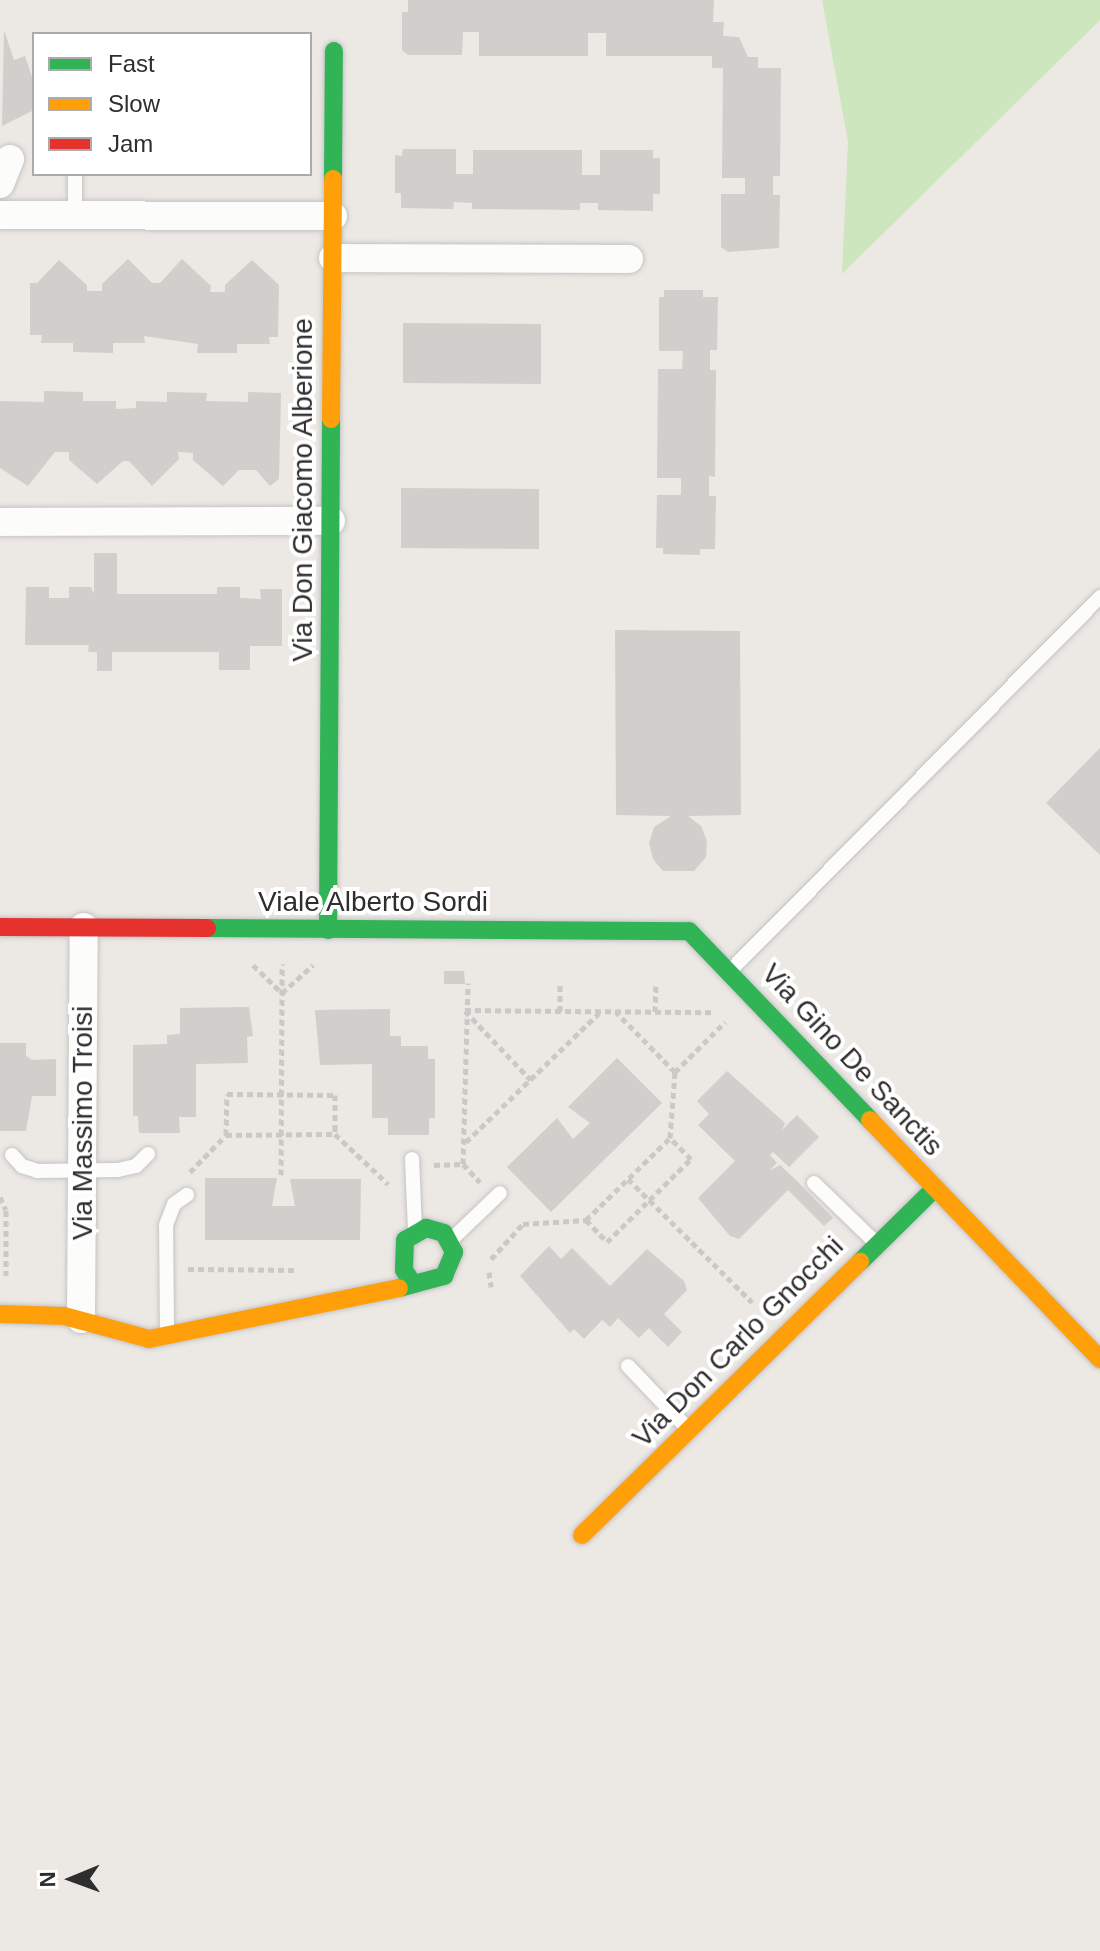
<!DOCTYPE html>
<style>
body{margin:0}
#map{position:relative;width:1100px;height:1951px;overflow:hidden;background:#ece8e4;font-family:Arial,sans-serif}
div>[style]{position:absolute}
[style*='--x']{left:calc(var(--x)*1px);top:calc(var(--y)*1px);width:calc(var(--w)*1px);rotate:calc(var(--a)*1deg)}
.green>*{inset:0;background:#cee6be}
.building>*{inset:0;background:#d1cecb}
.path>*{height:5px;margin-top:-2.5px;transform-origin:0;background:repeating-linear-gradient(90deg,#c9c9c8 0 6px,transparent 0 10px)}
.roads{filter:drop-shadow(0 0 2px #c5c4c5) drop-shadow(0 0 2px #c5c4c5)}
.lane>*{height:14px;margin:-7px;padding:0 7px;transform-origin:7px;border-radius:7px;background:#fcfcfb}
.street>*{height:28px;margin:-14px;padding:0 14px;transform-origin:14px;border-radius:14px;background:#fcfcfb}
.fast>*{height:18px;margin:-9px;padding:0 9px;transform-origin:9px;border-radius:9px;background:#30b455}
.slow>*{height:18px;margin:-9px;padding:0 9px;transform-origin:9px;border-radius:9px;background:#ff9f0a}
.jam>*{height:18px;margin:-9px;padding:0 9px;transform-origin:9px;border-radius:9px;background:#e5322d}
span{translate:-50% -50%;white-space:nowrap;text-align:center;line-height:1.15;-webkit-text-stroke:8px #fff;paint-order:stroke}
.street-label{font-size:28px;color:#2e2e2e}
.legend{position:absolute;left:32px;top:32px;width:280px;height:144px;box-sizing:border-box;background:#fff;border:2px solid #ababab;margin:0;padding:10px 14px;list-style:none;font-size:24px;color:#2e2e2e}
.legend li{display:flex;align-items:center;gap:16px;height:40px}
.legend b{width:40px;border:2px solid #ababab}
.north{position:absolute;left:32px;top:1839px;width:80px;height:80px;-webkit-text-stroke:6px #fff;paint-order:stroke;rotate:269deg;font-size:22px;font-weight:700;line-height:32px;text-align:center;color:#2e2e2e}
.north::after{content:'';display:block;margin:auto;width:28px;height:36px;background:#2e2e2e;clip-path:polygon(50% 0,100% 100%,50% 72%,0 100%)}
</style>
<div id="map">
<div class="green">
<div style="clip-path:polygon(822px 0,1100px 0,1100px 20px,842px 274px,848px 142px)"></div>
</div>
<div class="building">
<div style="clip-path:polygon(408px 0,714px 0,713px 22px,724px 22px,723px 36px,739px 37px,748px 57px,758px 57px,758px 68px,781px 68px,780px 176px,773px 176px,773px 195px,780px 195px,779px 248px,728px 252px,721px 247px,721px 194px,745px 194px,745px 178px,722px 178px,723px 68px,712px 68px,712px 56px,606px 56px,606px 33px,588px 33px,588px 56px,479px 56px,479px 32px,463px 32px,462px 55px,408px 55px,402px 50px,402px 12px,408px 12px)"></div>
<div style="clip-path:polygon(4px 30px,14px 60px,25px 56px,34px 83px,34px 110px,2px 126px)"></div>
<div style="clip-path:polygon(403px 149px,456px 149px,456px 174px,473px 174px,473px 150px,582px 150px,582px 175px,600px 175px,600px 150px,653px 150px,653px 158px,660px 158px,660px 194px,653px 194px,653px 211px,598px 210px,598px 203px,580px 203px,580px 210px,472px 209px,472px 203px,454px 202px,453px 209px,401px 208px,401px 193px,395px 193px,395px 155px,402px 156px)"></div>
<div style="clip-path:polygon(128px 259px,152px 283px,160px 283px,182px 259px,211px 286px,210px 292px,225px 292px,225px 285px,252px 260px,279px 285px,278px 337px,269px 337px,270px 344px,237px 344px,237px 353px,197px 353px,198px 344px,144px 336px,145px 343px,113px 343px,113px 353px,73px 352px,73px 343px,41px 343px,42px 335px,30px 335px,30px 283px,37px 283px,59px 260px,87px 285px,87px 291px,102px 291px,102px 284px)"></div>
<div style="clip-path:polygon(664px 290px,703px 290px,703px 297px,718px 297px,717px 350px,710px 350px,710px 370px,716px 370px,715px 477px,709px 476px,709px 496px,716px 496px,715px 549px,700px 549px,700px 555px,663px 554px,663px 548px,656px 548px,657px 495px,681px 495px,681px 478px,657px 478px,658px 369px,682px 369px,683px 351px,659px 351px,659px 297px,664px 297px)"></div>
<div style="clip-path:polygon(403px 323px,541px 324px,541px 384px,403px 383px)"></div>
<div style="clip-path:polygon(44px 391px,83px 392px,83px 401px,116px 401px,116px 409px,136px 408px,136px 401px,167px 402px,167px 392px,207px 393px,206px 401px,248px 402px,248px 392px,281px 393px,279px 479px,270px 486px,256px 470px,239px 470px,223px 486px,193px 460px,193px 453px,178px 452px,179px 459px,152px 486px,129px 461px,123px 461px,97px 484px,69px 460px,69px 452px,55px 452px,28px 486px,0 468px,0 401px,44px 402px)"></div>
<div style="clip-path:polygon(401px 488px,539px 489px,539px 549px,401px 548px)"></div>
<div style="clip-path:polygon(94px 553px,117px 553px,117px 594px,217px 594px,217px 587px,240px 587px,240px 598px,261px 599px,260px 589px,282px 589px,282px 646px,250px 646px,250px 670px,219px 670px,219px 652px,112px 652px,112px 671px,97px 671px,97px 652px,88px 652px,89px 645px,25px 645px,26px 587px,49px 587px,49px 598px,69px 598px,69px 587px,91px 587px,94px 594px)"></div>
<div style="clip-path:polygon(615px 630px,740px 631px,741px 815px,688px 816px,701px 826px,707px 841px,706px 857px,694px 871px,663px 871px,653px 859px,649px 843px,654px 827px,671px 816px,616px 815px)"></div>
<div style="clip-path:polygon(1100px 748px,1100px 855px,1046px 803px)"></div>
<div style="clip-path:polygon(444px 971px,464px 971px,465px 984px,444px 984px)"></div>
<div style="clip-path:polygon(249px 1007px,253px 1036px,247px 1037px,248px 1063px,196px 1064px,196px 1117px,179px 1117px,180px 1133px,139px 1133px,138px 1116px,133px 1116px,133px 1045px,167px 1044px,167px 1035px,180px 1034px,180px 1008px)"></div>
<div style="clip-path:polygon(390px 1009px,390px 1036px,401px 1036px,401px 1046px,428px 1046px,428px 1059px,435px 1059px,435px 1118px,429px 1118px,429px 1135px,388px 1135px,388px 1118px,372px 1118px,372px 1064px,320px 1065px,315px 1010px)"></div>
<div style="clip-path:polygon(0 1043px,26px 1043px,26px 1056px,32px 1060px,56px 1059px,56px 1096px,32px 1096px,26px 1131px,0 1131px)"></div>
<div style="clip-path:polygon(617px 1058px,662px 1103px,551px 1212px,507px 1167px,557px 1118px,573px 1139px,590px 1123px,568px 1107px)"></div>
<div style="clip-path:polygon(727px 1071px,785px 1123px,782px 1130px,797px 1115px,819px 1137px,789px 1167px,773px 1152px,770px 1155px,777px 1163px,769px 1171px,780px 1165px,797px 1181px,833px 1218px,824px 1226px,788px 1190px,739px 1239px,730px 1236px,698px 1198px,735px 1161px,698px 1125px,709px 1114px,697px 1101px)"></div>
<div style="clip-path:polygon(205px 1178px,277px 1178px,272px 1206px,295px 1206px,290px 1179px,361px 1179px,360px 1240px,205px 1240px)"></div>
<div style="clip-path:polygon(549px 1246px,561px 1259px,572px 1248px,610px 1286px,647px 1249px,684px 1281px,687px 1290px,664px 1314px,682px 1332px,668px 1347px,649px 1328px,639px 1338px,618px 1318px,610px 1327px,602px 1320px,584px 1339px,574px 1329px,570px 1333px,520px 1276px)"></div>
</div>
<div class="path">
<div style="--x:253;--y:965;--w:40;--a:44"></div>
<div style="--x:282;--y:993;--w:42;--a:-42.1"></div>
<div style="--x:465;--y:1010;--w:249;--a:0.5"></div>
<div style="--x:465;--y:1011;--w:95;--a:46.3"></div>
<div style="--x:560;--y:1011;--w:28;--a:-90"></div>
<div style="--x:655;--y:1012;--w:29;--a:-88"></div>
<div style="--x:675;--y:1072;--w:71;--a:-45"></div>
<div style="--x:226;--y:1135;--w:41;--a:-88.6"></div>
<div style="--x:227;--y:1094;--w:108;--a:0.5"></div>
<div style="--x:335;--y:1095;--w:39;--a:90"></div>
<div style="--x:466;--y:1142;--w:185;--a:-44.1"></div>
<div style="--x:463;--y:1164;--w:25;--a:47"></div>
<div style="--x:434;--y:1165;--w:29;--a:-2"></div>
<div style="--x:463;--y:1164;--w:181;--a:-88.4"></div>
<div style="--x:190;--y:1172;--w:52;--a:-45.8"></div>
<div style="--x:226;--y:1135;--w:109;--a:-0.5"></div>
<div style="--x:335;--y:1134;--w:73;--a:43.3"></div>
<div style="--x:281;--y:1175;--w:211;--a:-89.7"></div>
<div style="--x:628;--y:1179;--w:175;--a:44.8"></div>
<div style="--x:0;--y:1197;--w:14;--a:65"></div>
<div style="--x:6;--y:1210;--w:69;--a:90"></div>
<div style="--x:586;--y:1220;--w:30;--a:46"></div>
<div style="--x:607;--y:1242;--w:118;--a:-44.7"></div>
<div style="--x:691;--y:1159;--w:30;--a:-135"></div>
<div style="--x:491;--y:1259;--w:47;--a:-47.6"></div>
<div style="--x:523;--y:1224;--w:63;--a:-3.6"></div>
<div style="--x:586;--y:1220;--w:117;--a:-44.3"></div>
<div style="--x:670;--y:1138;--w:66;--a:-85.7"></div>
<div style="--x:675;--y:1072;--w:84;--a:-134.5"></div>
<div style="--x:188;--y:1269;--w:106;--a:0.5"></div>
<div style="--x:489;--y:1272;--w:15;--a:82"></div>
</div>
<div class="roads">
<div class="lane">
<div style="--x:75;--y:215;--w:41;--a:-90"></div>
<div style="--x:730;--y:971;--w:526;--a:-45.31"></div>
<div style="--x:12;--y:1155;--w:15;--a:48"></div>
<div style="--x:22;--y:1166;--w:16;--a:18"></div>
<div style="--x:37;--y:1171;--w:81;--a:-0.7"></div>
<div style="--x:118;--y:1170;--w:18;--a:-13"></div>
<div style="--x:136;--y:1166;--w:17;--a:-45"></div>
<div style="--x:412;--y:1159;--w:72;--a:87.6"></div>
<div style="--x:814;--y:1183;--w:88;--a:44.1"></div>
<div style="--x:450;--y:1241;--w:69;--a:-43.8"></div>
<div style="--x:167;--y:1331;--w:106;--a:-90.5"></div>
<div style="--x:166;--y:1225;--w:22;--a:-69"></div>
<div style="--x:174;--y:1204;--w:16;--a:-35"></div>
<div style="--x:628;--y:1366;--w:84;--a:46.4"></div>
</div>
<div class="street">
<div style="--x:0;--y:184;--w:27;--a:-68"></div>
<div style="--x:0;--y:215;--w:333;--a:0.2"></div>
<div style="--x:333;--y:258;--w:296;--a:0.2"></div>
<div style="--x:0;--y:522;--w:331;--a:-0.2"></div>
<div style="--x:81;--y:1319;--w:392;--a:-89.6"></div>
</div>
<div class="fast">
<div style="--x:333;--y:179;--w:128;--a:-89.6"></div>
<div style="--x:207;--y:928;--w:482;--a:0.4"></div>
<div style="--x:689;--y:931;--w:262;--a:46.2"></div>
<div style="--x:328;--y:930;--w:511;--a:-89.66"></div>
<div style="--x:860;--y:1262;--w:104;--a:-44.6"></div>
<div style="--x:399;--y:1288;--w:47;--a:-14.9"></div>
<div style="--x:444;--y:1276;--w:26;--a:-67"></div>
<div style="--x:454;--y:1252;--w:21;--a:-118"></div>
<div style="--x:444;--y:1233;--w:19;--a:-164"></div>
<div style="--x:426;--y:1228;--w:24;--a:150"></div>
<div style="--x:405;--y:1240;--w:30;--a:92"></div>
<div style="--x:404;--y:1270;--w:17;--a:57"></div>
</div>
<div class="slow">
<div style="--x:331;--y:419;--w:240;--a:-89.5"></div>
<div style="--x:870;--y:1120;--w:332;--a:46.1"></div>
<div style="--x:0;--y:1314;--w:64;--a:1.8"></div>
<div style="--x:64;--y:1316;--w:88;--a:15.1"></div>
<div style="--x:149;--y:1339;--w:255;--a:-11.5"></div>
<div style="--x:582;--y:1535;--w:390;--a:-44.5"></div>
</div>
<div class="jam">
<div style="--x:0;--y:927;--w:207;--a:0.3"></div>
</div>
</div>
<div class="street-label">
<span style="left:303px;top:490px;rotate:-90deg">Via Don Giacomo Alberione</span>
<span style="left:373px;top:902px">Viale Alberto Sordi</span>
<span style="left:852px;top:1060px;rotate:47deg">Via Gino De Sanctis</span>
<span style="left:83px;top:1123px;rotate:-90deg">Via Massimo Troisi</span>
<span style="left:738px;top:1342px;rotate:-45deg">Via Don Carlo Gnocchi</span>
</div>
<ul class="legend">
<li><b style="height:10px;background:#30b455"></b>Fast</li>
<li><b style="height:10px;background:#ff9f0a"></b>Slow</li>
<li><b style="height:10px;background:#e5322d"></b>Jam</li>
</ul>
<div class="north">N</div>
</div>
